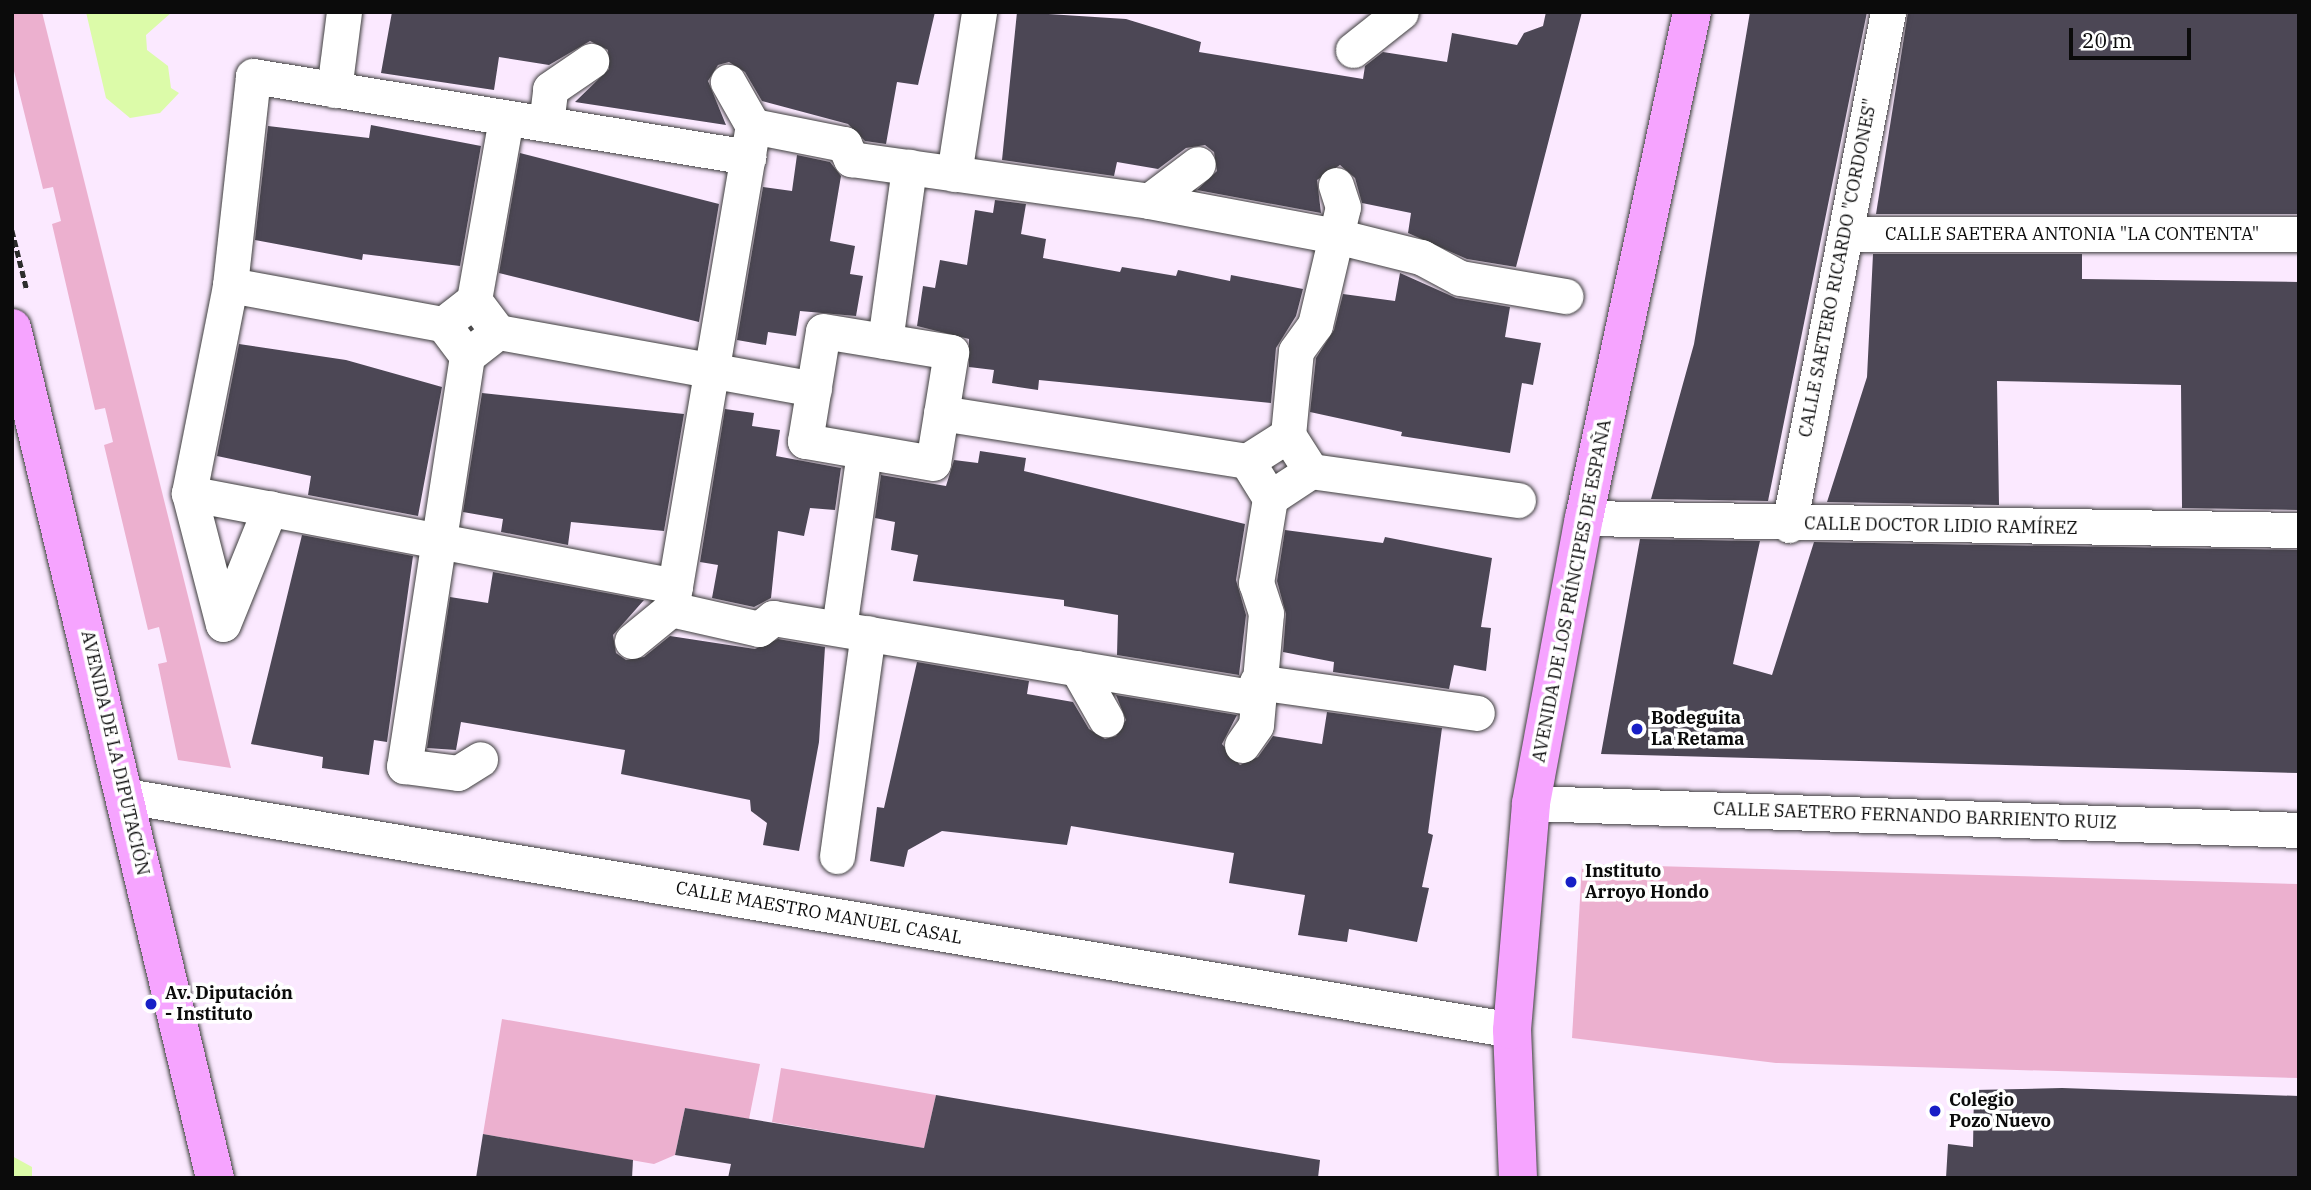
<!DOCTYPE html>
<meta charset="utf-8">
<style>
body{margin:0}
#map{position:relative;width:2311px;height:1190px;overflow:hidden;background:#fbe9ff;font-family:"IBM Plex Serif",serif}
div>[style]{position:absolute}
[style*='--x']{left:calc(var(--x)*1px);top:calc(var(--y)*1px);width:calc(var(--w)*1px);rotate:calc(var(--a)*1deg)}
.green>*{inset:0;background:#ecb0cf}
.water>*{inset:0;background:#dcfba9}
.building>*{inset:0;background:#4c4755}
.path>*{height:4.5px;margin-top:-2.25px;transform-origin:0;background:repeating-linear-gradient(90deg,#2d2d2d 0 7px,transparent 0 10.5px)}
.roads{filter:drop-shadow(0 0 2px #3e3e3e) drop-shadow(0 0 2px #3e3e3e)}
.street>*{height:35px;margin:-17.5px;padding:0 17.5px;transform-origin:17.5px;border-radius:17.5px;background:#fff}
.secondary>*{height:38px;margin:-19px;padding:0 19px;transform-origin:19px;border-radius:19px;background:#f6a4ff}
.dots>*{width:19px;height:19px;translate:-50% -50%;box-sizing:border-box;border:4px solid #fff;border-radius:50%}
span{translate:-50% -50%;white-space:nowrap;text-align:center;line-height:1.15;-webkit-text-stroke:7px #fff;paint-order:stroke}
.street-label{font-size:18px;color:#0b0b0b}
.poi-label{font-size:18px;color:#0b0b0b;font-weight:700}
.left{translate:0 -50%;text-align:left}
.frame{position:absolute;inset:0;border:14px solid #0b0b0b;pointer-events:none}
.scale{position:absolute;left:2069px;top:28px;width:122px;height:32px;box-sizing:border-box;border:4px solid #0b0b0b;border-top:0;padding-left:9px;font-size:21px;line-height:24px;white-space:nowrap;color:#0b0b0b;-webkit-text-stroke:5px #fff;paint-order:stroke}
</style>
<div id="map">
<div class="green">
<div style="clip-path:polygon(12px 12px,42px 12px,231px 768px,178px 760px,158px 664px,167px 662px,159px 627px,148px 630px,104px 445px,113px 442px,105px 408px,95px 410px,52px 224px,61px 221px,53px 187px,43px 189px,12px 63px)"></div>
<div style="clip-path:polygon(1582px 864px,2299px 884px,2299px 1078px,1776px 1063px,1572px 1038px)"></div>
<div style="clip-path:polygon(502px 1019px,760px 1064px,749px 1119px,685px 1108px,675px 1155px,654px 1164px,483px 1134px)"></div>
<div style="clip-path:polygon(781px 1068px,936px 1095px,924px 1148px,772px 1122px)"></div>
</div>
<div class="water">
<div style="clip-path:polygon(86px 12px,172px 12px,146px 35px,147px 50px,168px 66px,171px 88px,179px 93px,160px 113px,130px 118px,106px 98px)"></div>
<div style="clip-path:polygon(12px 1156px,32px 1167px,32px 1178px,12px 1178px)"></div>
</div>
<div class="building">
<div style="clip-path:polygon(392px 12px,935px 12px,918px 85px,897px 82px,886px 144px,865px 141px,848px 124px,762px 101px,745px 72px,729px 62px,718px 65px,708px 81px,726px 125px,575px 102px,609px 69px,608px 50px,590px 41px,549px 65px,499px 57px,494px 90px,381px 73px)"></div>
<div style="clip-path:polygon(1017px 12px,1126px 19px,1201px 42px,1199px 52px,1363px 79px,1365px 66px,1383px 52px,1447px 62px,1452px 33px,1517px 45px,1524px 33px,1543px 26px,1546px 12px,1582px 12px,1516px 267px,1467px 259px,1408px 233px,1411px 213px,1362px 203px,1355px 178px,1340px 165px,1317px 180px,1321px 213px,1197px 190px,1217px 171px,1214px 152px,1205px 145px,1186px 148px,1158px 169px,1117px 162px,1114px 176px,1002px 160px)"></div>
<div style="clip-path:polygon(1750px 12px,1867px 12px,1768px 501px,1651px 499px,1694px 344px)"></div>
<div style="clip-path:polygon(1908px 12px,2299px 12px,2299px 214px,1876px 214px)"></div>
<div style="clip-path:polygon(371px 125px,481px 146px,460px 266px,363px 254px,362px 260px,255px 240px,268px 126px,369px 138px)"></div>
<div style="clip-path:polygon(520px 153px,719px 204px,699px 322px,499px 273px)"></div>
<div style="clip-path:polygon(797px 155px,830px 162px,841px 176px,830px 241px,855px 246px,850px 274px,863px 276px,856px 316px,800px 311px,796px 336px,768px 332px,766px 345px,737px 340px,763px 187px,792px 191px)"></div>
<div style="clip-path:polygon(995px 200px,1026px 204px,1021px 234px,1046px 239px,1043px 258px,1120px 272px,1122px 267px,1176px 276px,1178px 270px,1230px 281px,1231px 275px,1303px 289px,1296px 316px,1276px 348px,1271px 403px,1039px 380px,1038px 390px,992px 383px,994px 370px,969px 367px,969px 339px,917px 326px,923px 286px,935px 288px,940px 260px,967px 265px,975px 210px,993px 213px)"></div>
<div style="clip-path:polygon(1873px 254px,2082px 254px,2082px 279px,2299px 282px,2299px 510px,2182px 508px,2181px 385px,1997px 381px,1999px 505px,1827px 502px,1867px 377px)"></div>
<div style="clip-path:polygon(1400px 273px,1456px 298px,1510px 307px,1505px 337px,1541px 343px,1533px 385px,1522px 383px,1510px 453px,1401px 436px,1402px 432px,1310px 412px,1316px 358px,1334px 330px,1343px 294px,1395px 301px)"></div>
<div style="clip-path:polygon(239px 344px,346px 360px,442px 387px,418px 516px,308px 495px,311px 476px,217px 456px)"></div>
<div style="clip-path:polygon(482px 393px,684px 414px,664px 531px,571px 522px,568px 545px,501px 532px,503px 519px,463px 512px)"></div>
<div style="clip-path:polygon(725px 409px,754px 413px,752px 426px,780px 430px,776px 456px,841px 468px,835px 510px,810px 508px,804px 536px,778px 531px,771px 598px,754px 607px,712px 598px,718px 565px,700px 562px)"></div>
<div style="clip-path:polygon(980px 451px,1026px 458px,1024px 471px,1245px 524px,1236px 580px,1246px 615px,1239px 675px,1117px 655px,1118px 615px,1064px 606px,1064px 600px,913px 581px,918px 555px,891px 550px,895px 522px,875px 518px,881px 475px,946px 486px,954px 460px,978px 463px)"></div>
<div style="clip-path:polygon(1285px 530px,1383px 543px,1385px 537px,1492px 558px,1481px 627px,1491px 628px,1486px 671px,1454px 665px,1449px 689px,1333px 672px,1334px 662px,1283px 652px,1286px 614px,1277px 581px)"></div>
<div style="clip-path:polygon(302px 535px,413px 556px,387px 742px,374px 740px,369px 775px,322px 768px,323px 757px,251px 744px)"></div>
<div style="clip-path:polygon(1640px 539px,1760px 541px,1733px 664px,1772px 675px,1814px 542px,2299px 550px,2299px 773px,1601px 754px)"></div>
<div style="clip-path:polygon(493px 572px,644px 600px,613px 635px,616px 653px,626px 660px,644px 657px,670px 636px,755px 649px,778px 639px,825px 647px,819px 742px,799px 851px,763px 845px,767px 823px,751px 811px,750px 800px,621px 774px,625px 750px,461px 722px,456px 750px,427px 748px,450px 597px,488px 603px)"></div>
<div style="clip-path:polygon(917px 662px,1029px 681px,1027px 694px,1073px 702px,1089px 729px,1105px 739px,1116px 736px,1126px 720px,1116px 695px,1237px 715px,1222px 744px,1240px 765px,1258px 757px,1273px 736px,1322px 744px,1327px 712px,1442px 728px,1428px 833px,1433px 835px,1422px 887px,1429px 888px,1417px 942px,1349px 929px,1347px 942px,1298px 935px,1305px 895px,1229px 883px,1234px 853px,1071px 826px,1067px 845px,942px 831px,908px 850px,904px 867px,870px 861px,877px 807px,884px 808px)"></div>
<div style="clip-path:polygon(2062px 1088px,2299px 1096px,2299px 1178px,1946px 1178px,1948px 1144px,1973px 1147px,1974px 1090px)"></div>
<div style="clip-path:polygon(936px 1095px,1320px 1160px,1318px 1178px,728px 1178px,731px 1164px,675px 1155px,685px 1108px,924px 1148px)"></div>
<div style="clip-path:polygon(483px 1134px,633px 1160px,632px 1178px,476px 1178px)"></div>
</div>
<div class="path">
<div style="--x:12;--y:230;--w:62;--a:76"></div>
</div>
<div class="roads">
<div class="street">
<div style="--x:1353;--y:50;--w:61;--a:-38.4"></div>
<div style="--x:334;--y:90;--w:79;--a:-82.7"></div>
<div style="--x:546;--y:124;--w:35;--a:-83"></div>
<div style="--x:550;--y:89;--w:50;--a:-34.3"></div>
<div style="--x:753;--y:126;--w:93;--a:11.2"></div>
<div style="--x:844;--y:144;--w:17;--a:65"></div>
<div style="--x:851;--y:159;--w:301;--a:8"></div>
<div style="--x:1149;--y:201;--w:61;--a:-37.1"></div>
<div style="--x:954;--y:174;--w:164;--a:-81.2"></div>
<div style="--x:1149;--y:201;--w:190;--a:10.6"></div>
<div style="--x:1336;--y:236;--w:88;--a:13.9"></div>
<div style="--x:1421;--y:257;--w:44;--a:28.3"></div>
<div style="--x:1460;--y:278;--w:107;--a:9.7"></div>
<div style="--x:1845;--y:234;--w:454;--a:0"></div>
<div style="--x:230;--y:285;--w:217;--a:10.4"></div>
<div style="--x:443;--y:324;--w:40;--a:53"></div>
<div style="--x:467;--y:356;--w:39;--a:-38"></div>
<div style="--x:498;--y:332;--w:40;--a:-127"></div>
<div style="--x:474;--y:300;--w:39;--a:142"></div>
<div style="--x:474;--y:300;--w:185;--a:-80"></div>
<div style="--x:823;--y:331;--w:130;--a:9.3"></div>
<div style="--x:951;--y:352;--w:112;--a:99.2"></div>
<div style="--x:933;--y:463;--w:130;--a:-170.2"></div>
<div style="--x:805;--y:441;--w:111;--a:-80.7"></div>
<div style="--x:498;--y:332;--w:321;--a:10.2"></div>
<div style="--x:885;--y:341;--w:176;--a:-82.1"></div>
<div style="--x:467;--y:356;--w:415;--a:98.7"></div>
<div style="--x:404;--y:766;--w:54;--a:7.4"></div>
<div style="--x:458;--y:773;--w:26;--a:-32"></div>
<div style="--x:941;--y:413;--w:310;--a:8.9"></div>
<div style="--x:1247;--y:461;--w:49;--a:-32.4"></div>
<div style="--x:1288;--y:435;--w:43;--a:57.4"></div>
<div style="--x:1311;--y:471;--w:49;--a:146.6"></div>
<div style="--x:1270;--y:498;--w:44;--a:-121.9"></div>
<div style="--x:1288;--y:435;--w:84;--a:-84.6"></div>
<div style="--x:1296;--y:351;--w:32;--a:-54"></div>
<div style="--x:1315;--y:325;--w:121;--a:-76.7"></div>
<div style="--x:1343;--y:207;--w:23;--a:-108"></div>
<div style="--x:1311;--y:471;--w:209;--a:8"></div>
<div style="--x:189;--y:493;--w:135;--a:75.5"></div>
<div style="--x:223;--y:624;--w:125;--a:-67.9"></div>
<div style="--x:1584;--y:518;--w:715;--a:0.96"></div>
<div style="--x:1789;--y:525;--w:522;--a:-79.08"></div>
<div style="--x:675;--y:586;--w:495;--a:-169.2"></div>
<div style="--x:189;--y:493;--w:212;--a:-78.8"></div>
<div style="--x:230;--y:285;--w:210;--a:-83.7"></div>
<div style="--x:253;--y:76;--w:502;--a:9.29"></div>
<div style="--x:671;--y:609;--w:90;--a:12.8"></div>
<div style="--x:759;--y:629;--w:18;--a:-38"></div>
<div style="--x:773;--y:618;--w:489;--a:9.4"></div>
<div style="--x:839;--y:628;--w:178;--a:-81.9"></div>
<div style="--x:632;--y:641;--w:50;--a:-39.4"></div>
<div style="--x:671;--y:609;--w:23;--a:-80"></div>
<div style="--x:675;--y:586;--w:467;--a:-80.4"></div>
<div style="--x:753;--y:126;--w:51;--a:-119.6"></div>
<div style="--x:1077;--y:668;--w:59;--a:60.4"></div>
<div style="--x:1257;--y:682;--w:222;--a:8"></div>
<div style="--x:1242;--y:745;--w:24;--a:-55"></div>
<div style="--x:1256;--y:725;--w:112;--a:-84.9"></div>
<div style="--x:1266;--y:613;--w:32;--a:-108"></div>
<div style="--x:1256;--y:583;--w:86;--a:-80.6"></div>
<div style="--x:126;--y:796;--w:1406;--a:9.58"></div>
<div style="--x:1531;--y:803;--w:768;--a:2.01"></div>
<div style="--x:837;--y:856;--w:225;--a:-82.1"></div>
</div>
<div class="secondary">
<div style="--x:12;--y:328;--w:874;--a:76.57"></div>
<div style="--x:1518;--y:1178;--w:148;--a:-92.3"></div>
<div style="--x:1512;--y:1030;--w:228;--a:-85.2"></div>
<div style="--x:1531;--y:803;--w:290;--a:-79.5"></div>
<div style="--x:1584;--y:518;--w:517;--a:-77.95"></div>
</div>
</div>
<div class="dots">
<div style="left:1637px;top:729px;background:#181fc6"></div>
<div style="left:1571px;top:882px;background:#181fc6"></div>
<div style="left:151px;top:1004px;background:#181fc6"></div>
<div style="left:1935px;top:1111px;background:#181fc6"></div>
</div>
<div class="street-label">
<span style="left:2072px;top:234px">CALLE SAETERA ANTONIA "LA CONTENTA"</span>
<span style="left:1838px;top:268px;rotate:-79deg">CALLE SAETERO RICARDO "CORDONES"</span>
<span style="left:1941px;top:526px;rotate:1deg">CALLE DOCTOR LIDIO RAMÍREZ</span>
<span style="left:1572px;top:591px;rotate:-79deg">AVENIDA DE LOS PRÍNCIPES DE ESPAÑA</span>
<span style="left:115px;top:753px;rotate:77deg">AVENIDA DE LA DIPUTACIÓN</span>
<span style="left:1915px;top:816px;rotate:2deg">CALLE SAETERO FERNANDO BARRIENTO RUIZ</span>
<span style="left:819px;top:913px;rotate:10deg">CALLE MAESTRO MANUEL CASAL</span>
</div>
<div class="poi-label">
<span class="left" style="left:1651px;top:729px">Bodeguita<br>La Retama</span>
<span class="left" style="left:1585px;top:882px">Instituto<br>Arroyo Hondo</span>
<span class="left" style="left:165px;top:1004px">Av. Diputación<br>- Instituto</span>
<span class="left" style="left:1949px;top:1111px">Colegio<br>Pozo Nuevo</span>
</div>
<div class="frame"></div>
<div class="scale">20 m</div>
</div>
